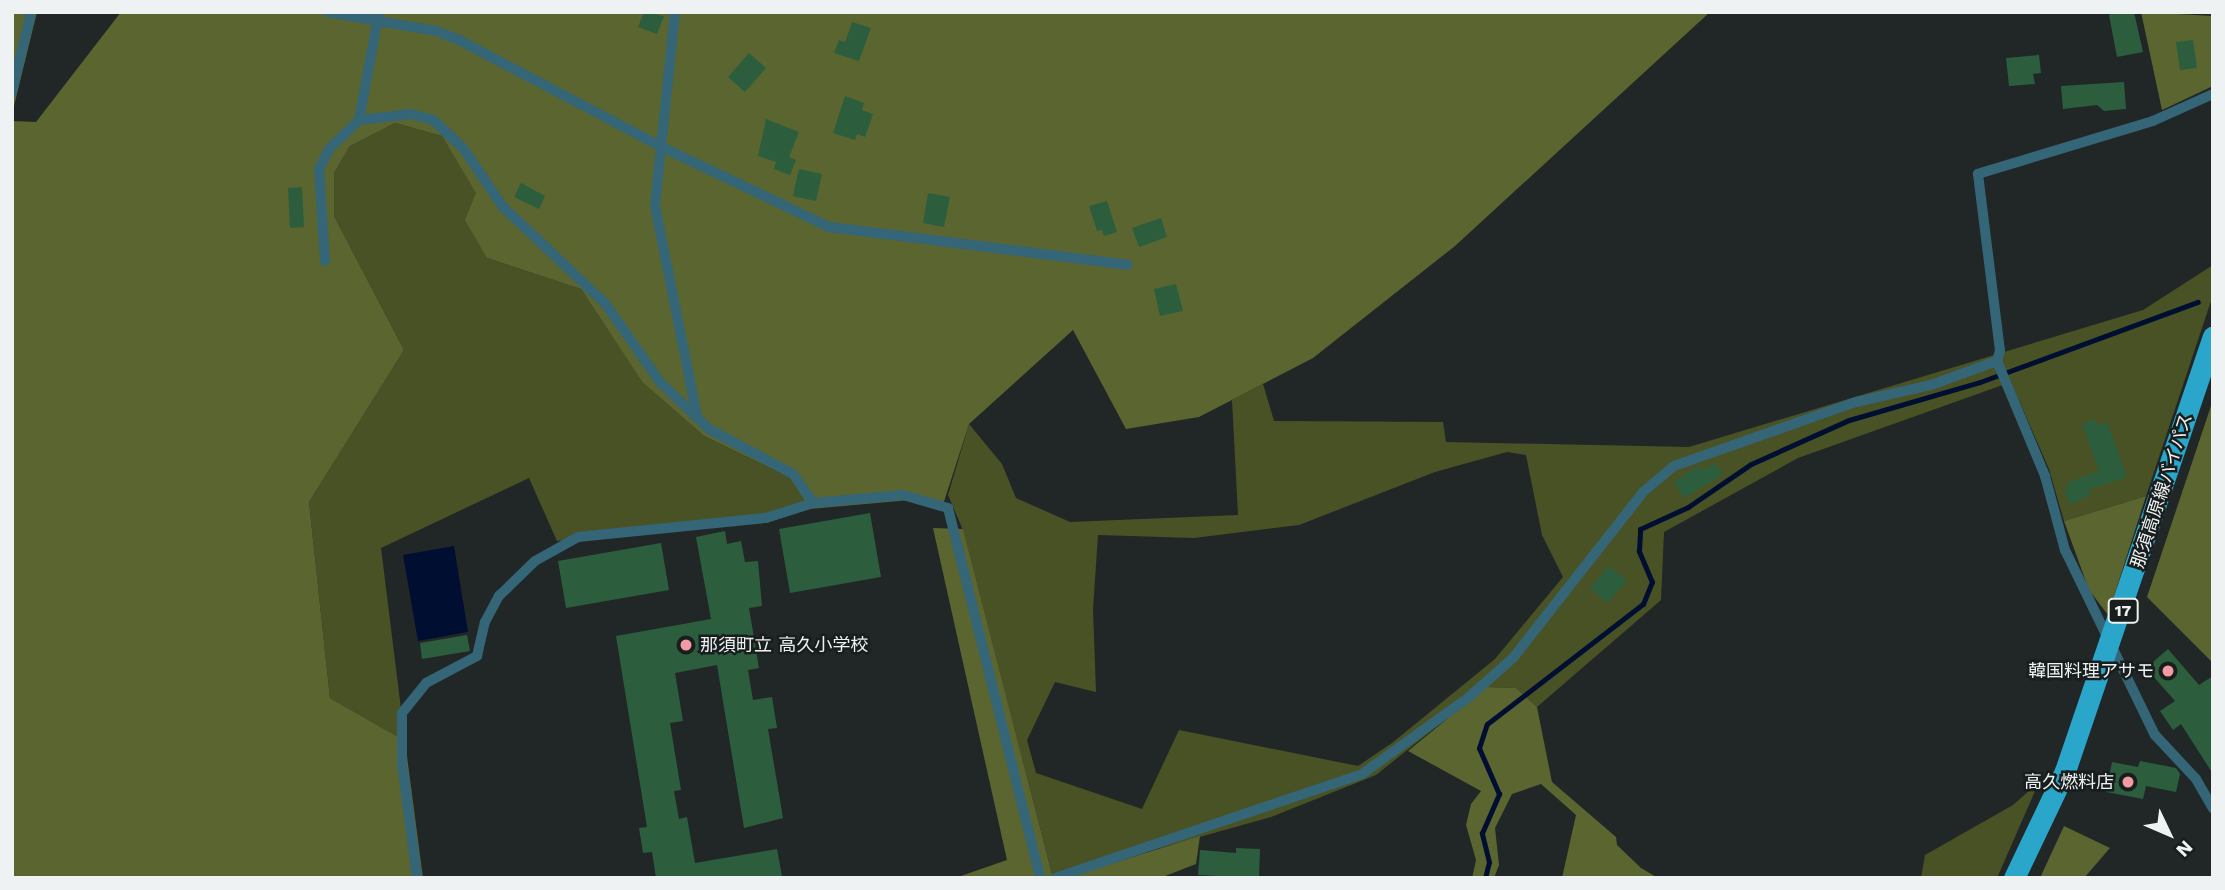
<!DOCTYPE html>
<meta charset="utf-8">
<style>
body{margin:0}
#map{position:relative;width:2225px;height:890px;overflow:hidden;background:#212727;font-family:"Work Sans","Noto Sans JP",sans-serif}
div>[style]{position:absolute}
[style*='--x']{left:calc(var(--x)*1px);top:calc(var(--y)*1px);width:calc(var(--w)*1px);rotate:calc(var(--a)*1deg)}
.green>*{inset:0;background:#495225}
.forest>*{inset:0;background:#5a6530}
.water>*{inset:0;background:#000e31}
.stream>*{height:5px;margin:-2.5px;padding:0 2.5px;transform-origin:2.5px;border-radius:2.5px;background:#000e31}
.building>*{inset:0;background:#2c5e3e}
.lane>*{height:10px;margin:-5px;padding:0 5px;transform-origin:5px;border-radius:5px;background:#346678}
.primary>*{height:21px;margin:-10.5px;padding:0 10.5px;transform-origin:10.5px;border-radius:10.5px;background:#2aa6cb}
.dots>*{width:19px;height:19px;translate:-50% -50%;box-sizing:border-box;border:4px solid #181e1d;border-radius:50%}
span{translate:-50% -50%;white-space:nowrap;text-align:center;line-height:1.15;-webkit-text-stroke:5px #181e1d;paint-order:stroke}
.shield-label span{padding:2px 5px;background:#181e1d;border:2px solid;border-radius:5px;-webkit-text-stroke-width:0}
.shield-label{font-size:16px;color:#eef2f2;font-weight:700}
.street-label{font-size:18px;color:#eef2f2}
.poi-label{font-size:18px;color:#eef2f2}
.left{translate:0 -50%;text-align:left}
.right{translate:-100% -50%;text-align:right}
.frame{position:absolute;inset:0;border:14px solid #eef2f2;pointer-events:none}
.north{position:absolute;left:2134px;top:799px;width:70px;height:70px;-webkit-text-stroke:5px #181e1d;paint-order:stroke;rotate:134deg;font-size:19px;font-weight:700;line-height:28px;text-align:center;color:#eef2f2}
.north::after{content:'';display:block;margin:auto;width:24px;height:32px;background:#eef2f2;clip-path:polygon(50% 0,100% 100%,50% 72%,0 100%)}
</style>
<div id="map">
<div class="green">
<div style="clip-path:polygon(395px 123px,442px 136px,477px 193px,487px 258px,581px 289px,642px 382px,704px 436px,789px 477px,810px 509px,767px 521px,557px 541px,529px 478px,381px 548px,405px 741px,330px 698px,309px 502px,404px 350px,334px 216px,334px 173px,350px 146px)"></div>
<div style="clip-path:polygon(evenodd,2213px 265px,2213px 295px,2146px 496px,2064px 521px,2049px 469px,2011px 382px,1798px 458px,1664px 532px,1661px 600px,1537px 707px,1516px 688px,1486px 687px,1376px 775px,1271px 817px,1053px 878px,963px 530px,948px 495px,969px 424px,1002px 464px,1016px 498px,1070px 522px,1238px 515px,1232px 400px,1263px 384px,1274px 421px,1443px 422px,1446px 442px,1689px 447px,2143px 310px,2213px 265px,1507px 452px,1526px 455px,1542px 535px,1563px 577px,1495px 659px,1392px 743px,1358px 766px,1179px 730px,1142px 809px,1036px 773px,1027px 740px,1055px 682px,1096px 692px,1093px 609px,1098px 535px,1194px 538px,1299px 525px,1435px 472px,1507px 452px)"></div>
<div style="clip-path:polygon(2039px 782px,1997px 878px,1921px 878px,1925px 855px,2013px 805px)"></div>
</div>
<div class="forest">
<div style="clip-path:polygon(12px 12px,37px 12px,12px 114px)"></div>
<div style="clip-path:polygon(121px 12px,1710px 12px,1455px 246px,1313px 358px,1199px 417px,1126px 429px,1073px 330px,969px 424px,941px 511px,910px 500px,810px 509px,789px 477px,704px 436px,642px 382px,581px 289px,487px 258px,465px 220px,476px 193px,442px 136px,395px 123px,350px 146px,334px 173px,334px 216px,404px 350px,309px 502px,330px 698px,405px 741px,423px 878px,12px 878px,12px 121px,36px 122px)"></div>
<div style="clip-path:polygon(2141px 12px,2213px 16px,2213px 86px,2162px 110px)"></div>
<div style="clip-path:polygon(2213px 400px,2213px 663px,2147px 597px)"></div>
<div style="clip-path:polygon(2146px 496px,2108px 615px,2089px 590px,2064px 521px)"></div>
<div style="clip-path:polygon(933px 528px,963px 529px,1053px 878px,955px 878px,1007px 860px)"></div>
<div style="clip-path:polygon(1486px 687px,1516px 688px,1537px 707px,1552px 782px,1616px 837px,1617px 845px,1641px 868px,1658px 878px,1562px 878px,1576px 815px,1541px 784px,1512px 794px,1495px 828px,1499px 865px,1494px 878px,1472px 878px,1476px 860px,1466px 825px,1471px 804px,1481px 791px,1408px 751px)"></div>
<div style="clip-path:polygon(2064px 826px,2110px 848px,2084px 878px,2040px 878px)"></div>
<div style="clip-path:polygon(1200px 836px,1196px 864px,1160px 878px,1065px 878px)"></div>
</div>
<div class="water">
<div style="clip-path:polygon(454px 546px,468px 632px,418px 641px,403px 555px)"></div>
</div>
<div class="stream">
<div style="--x:1485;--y:878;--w:16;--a:-76"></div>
<div style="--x:1489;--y:862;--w:30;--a:-104"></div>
<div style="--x:1482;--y:833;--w:43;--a:-66.4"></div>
<div style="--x:1499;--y:794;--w:50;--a:-113.5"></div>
<div style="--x:1479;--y:748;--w:25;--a:-72"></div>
<div style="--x:1487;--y:724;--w:197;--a:-37.6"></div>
<div style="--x:1643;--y:604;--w:24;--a:-68"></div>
<div style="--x:1652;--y:582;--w:34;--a:-113"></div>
<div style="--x:1639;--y:551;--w:22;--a:-87"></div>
<div style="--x:1640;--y:529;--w:53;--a:-24.6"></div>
<div style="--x:1688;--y:507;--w:76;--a:-34.3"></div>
<div style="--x:1751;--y:464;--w:107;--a:-24.2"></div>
<div style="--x:1849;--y:420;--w:136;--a:-16.2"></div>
<div style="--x:1980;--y:382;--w:232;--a:-20.2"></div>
</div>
<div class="building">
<div style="clip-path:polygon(644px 12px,664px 16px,657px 34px,638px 27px)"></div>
<div style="clip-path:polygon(2114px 12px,2134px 12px,2143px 52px,2117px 57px,2109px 15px)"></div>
<div style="clip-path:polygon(852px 22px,871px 28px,859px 61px,834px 53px,839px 40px,845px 42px)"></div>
<div style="clip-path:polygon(2193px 40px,2197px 68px,2180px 70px,2176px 42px)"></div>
<div style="clip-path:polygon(749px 53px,766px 68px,745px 92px,728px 77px)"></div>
<div style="clip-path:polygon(2039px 55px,2041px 73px,2033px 74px,2035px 84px,2009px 86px,2006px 58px)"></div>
<div style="clip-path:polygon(2124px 82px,2126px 109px,2104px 111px,2097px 105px,2063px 109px,2061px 86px)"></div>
<div style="clip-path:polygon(845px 96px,864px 103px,862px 110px,873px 114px,865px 137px,857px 134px,855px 140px,833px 133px)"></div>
<div style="clip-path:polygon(766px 119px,799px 132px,789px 157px,796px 160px,790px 175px,774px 169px,776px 162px,758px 156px)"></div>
<div style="clip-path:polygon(799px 169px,822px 174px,816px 201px,793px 196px)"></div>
<div style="clip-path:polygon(521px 183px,545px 196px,539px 209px,514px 197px)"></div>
<div style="clip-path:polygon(302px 187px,304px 227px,290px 228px,288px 188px)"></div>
<div style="clip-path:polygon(928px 193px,950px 197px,944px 227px,923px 223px)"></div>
<div style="clip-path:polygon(1107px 201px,1117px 232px,1104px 236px,1102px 230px,1097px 231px,1089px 206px)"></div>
<div style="clip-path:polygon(1161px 218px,1167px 237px,1139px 247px,1132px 228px)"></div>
<div style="clip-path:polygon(1176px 284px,1183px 311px,1160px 316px,1154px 289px)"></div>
<div style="clip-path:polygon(2095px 419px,2097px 425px,2107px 422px,2127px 477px,2088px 490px,2091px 495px,2070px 504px,2064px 490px,2069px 488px,2067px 483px,2099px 471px,2082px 424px)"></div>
<div style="clip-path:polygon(1715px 463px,1722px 475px,1684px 498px,1674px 482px,1698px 466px,1702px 471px)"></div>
<div style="clip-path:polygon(870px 513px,881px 577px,790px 593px,779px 529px)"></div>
<div style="clip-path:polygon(725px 531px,727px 544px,741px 541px,745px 562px,758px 561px,762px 606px,749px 608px,759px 668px,748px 670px,753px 700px,772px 697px,777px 728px,768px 729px,783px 818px,744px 828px,717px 665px,675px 673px,683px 721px,670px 723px,681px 790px,674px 791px,679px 819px,687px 817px,695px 863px,777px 849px,782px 876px,656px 878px,652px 852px,643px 853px,639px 828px,647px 827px,616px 636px,711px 619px,696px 537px)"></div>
<div style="clip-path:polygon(661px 543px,669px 590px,566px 608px,558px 561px)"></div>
<div style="clip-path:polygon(1609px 566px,1627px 581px,1607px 603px,1590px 588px)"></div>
<div style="clip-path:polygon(467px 635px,470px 651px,422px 659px,420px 643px)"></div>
<div style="clip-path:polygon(2168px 649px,2199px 685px,2213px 676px,2213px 774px,2181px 724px,2173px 730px,2160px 711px,2175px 701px,2146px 668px)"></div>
<div style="clip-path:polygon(2140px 761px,2176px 768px,2180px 774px,2176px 792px,2146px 786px,2143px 799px,2106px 792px,2112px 762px,2138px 767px)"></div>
<div style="clip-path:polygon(1236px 848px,1260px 849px,1259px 878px,1198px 875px,1200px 850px,1236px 853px)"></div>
</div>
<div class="lane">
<div style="--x:327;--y:12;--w:111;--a:9.9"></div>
<div style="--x:436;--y:31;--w:25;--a:21"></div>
<div style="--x:459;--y:40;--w:229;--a:27.8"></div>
<div style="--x:662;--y:147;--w:185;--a:25.6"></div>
<div style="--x:829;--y:227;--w:301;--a:7.2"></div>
<div style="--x:675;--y:12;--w:195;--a:95.9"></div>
<div style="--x:655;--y:206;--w:214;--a:78.7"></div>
<div style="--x:12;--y:92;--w:82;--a:-76.6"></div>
<div style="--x:2213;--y:94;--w:66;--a:155.8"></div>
<div style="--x:2153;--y:121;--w:183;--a:163.2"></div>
<div style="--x:1978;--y:174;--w:177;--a:82.9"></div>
<div style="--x:2000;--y:350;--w:11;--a:105"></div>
<div style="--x:1997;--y:361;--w:125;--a:67.3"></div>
<div style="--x:2045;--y:476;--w:77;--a:74.9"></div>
<div style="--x:2065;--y:550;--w:206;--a:64.1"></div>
<div style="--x:2155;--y:735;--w:60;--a:47"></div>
<div style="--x:2196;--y:779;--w:34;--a:60"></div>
<div style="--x:359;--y:120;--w:110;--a:-79.5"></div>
<div style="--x:325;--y:261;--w:92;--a:-93.7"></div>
<div style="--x:319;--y:169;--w:22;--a:-63"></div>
<div style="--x:329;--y:149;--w:42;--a:-44"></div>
<div style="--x:359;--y:120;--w:52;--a:-6.6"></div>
<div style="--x:411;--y:114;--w:23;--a:15"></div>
<div style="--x:433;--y:120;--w:41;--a:43"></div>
<div style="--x:463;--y:148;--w:71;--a:55.9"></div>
<div style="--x:503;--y:207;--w:140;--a:43.3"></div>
<div style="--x:605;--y:303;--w:96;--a:55.2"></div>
<div style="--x:660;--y:382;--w:68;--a:43.8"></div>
<div style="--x:709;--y:429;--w:95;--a:28.2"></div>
<div style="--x:793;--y:474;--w:35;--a:55"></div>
<div style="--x:813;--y:503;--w:90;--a:-5.1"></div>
<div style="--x:903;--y:495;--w:47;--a:16.1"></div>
<div style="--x:948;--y:508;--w:381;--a:76"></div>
<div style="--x:417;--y:878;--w:116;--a:-97.4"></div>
<div style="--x:402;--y:763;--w:50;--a:-90"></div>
<div style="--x:402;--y:713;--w:38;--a:-51"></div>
<div style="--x:426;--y:683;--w:58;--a:-27.9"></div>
<div style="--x:477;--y:656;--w:35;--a:-77"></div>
<div style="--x:485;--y:622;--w:30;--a:-62"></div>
<div style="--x:499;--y:596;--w:50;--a:-44.2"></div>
<div style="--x:535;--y:561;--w:49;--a:-29.2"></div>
<div style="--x:578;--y:537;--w:189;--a:-5.8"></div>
<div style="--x:766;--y:518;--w:49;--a:-17.7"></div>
<div style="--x:1055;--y:878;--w:324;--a:-18.7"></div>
<div style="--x:1362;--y:774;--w:132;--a:-35.7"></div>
<div style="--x:1469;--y:697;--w:59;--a:-41.6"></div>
<div style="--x:1513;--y:658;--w:211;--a:-51.9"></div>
<div style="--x:1643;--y:492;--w:40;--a:-40"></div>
<div style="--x:1674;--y:466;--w:193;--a:-19.4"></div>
<div style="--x:1856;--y:402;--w:77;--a:-12.8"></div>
<div style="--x:1931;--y:385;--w:70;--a:-20"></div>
</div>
<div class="primary">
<div style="--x:2014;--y:878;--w:119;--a:-64.5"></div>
<div style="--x:2065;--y:771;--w:459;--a:-71.2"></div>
</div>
<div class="dots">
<div style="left:686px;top:645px;background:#f49aa2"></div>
<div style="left:2168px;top:671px;background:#f49aa2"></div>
<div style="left:2128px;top:782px;background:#f49aa2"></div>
</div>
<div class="shield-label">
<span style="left:2123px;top:611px">17</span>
</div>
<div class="street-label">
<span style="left:2162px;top:491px;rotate:-72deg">那須高原線バイパス</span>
</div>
<div class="poi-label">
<span class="left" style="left:700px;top:645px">那須町立 高久小学校</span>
<span class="right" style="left:2154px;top:671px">韓国料理アサモ</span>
<span class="right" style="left:2114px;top:782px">高久燃料店</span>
</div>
<div class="frame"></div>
<div class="north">N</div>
</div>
